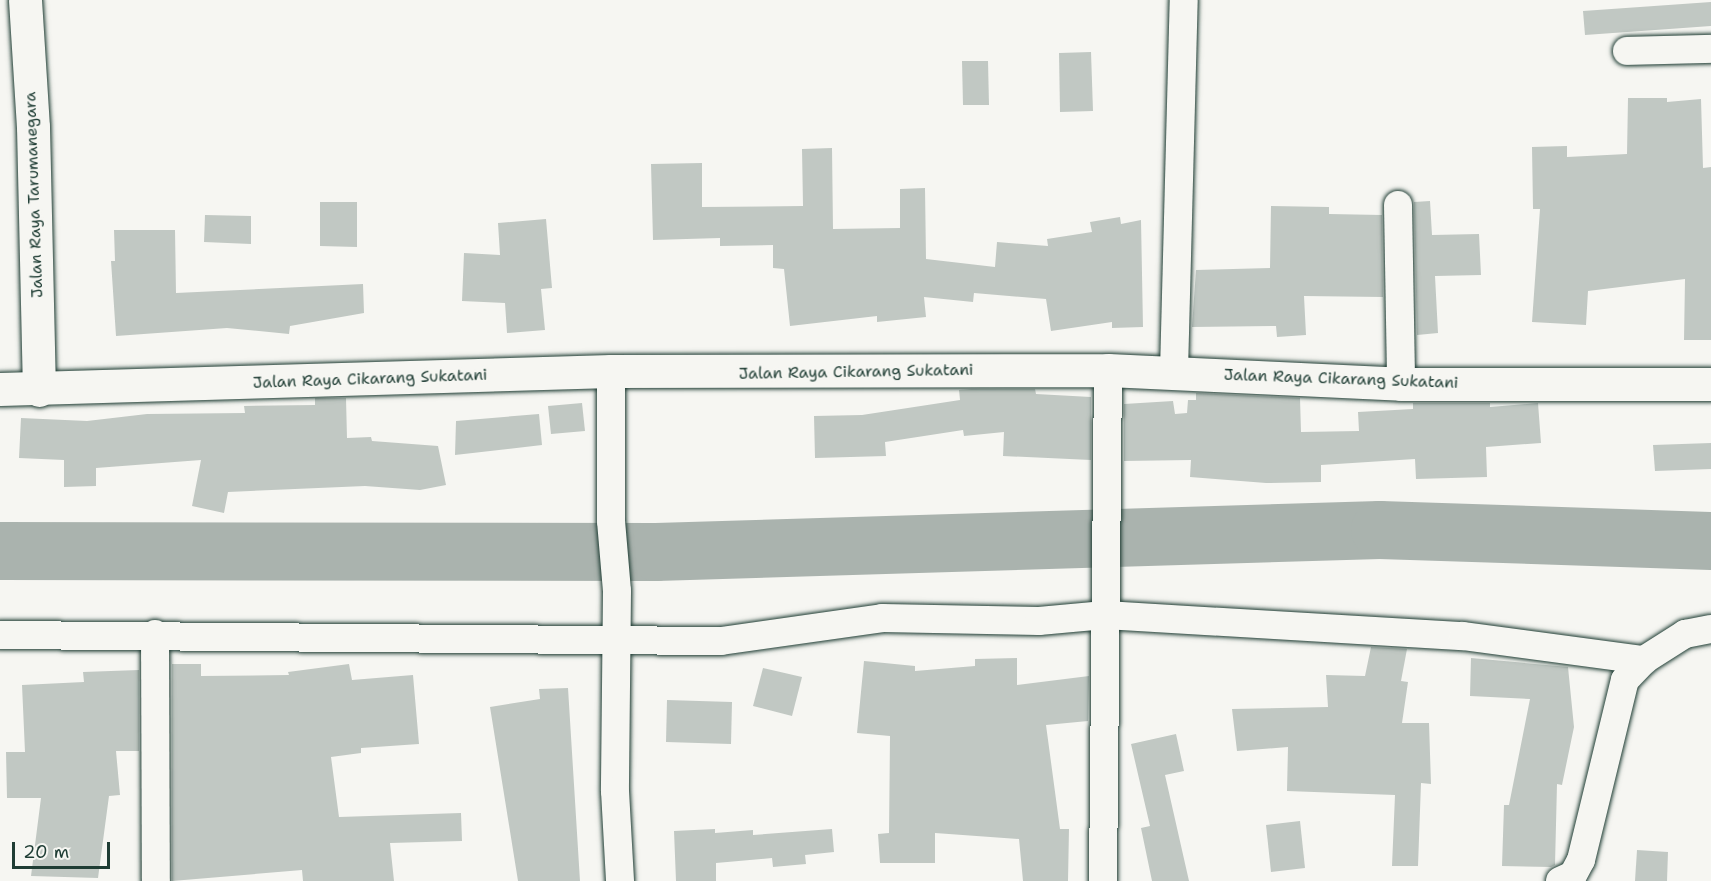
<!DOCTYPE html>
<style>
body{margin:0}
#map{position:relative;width:1711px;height:881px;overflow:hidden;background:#f6f6f2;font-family:"Shantell Sans",sans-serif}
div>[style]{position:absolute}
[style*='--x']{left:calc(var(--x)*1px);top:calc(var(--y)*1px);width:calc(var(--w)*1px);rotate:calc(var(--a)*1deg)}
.river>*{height:58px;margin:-29px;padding:0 29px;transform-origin:29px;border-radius:29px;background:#aab3ae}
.building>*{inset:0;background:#c1c8c3}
.roads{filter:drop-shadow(0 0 2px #1f3d34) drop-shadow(0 0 2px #1f3d34)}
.street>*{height:28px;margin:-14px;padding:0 14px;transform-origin:14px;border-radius:14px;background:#f6f6f2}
.secondary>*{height:33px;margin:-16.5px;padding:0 16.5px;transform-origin:16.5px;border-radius:16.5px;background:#f6f6f2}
span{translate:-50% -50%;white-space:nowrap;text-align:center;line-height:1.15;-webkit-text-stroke:4.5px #f6f6f2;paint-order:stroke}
.street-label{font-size:16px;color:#1f3d34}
.scale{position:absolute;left:12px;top:842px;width:98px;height:27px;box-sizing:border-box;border:3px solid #1f3d34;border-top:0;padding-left:8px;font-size:18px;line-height:21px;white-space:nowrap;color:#1f3d34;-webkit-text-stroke:4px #f6f6f2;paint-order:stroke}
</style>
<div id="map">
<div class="river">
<div style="--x:0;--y:551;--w:656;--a:0.09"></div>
<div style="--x:656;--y:552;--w:724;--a:-1.74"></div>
<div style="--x:1380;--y:530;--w:331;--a:1.9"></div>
</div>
<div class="building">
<div style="clip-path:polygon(1711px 2px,1711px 26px,1585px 35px,1583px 11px)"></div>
<div style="clip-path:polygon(1091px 52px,1093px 111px,1060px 112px,1059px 53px)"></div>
<div style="clip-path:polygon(962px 61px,988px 61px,989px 105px,963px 105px)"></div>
<div style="clip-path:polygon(1628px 98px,1667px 98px,1667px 102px,1701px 99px,1703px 168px,1711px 167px,1711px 340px,1684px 340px,1685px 279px,1588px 291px,1586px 325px,1532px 322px,1540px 209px,1533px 209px,1532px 147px,1567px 146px,1567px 157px,1627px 154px)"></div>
<div style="clip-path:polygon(832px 148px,833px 229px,900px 228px,900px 189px,925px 188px,926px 259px,995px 267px,997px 242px,1048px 246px,1047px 239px,1092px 232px,1090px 222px,1120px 217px,1121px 224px,1141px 220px,1143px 327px,1112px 328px,1112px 322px,1051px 331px,1046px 299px,974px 293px,973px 302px,924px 297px,926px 317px,877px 322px,877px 316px,790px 326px,784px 269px,773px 268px,773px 245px,720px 246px,720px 238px,653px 240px,651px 164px,702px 163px,702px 207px,803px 206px,802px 149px)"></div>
<div style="clip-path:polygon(1430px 201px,1432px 235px,1479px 234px,1481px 275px,1435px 276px,1438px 333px,1417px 335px,1414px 202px)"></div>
<div style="clip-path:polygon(320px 202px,357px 202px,357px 247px,320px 246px)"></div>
<div style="clip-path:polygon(1271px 206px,1329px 207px,1329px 214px,1382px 215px,1383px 297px,1304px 296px,1306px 335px,1277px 337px,1276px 326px,1192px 327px,1196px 270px,1270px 268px)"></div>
<div style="clip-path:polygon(205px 215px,251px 216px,251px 244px,204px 242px)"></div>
<div style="clip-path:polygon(546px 219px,552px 288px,541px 289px,545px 330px,507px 333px,505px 303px,462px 301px,464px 253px,500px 255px,498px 223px)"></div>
<div style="clip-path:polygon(114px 230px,175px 230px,176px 293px,363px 284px,364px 313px,290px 326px,289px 334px,227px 328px,116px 336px,111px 261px,115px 261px)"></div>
<div style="clip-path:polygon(971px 389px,1035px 389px,1036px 394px,1091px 397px,1091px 460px,1003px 456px,1004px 432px,964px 436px,963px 430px,885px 442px,886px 456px,815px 458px,814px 416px,862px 415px,960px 400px,959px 390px)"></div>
<div style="clip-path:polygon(1196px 393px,1300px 398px,1301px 432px,1359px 431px,1358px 412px,1413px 409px,1413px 403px,1490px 403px,1490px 407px,1538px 403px,1541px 443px,1486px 447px,1487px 477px,1416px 479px,1415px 459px,1321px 465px,1321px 482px,1266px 483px,1190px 477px,1191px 460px,1124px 461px,1124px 404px,1173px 401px,1175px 414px,1187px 413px,1188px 400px,1196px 400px)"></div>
<div style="clip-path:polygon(315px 398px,346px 398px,347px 438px,371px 437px,372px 441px,438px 446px,446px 485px,420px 490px,365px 486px,228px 492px,224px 513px,192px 506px,201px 460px,96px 468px,96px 486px,64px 487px,64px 460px,19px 458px,21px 418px,87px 421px,147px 414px,245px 413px,244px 406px,315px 405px)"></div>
<div style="clip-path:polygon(582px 403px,585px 431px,551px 434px,548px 406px)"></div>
<div style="clip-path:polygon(539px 414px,542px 445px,455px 455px,456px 421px)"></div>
<div style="clip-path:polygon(1711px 443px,1711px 469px,1655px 471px,1653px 445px)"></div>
<div style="clip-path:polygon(1371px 647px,1407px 649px,1401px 681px,1408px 682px,1402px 723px,1429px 723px,1431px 784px,1421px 783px,1418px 866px,1392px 866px,1395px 795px,1287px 791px,1288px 747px,1237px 751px,1232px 709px,1328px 707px,1326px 675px,1365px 676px)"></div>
<div style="clip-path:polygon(1017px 658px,1017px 685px,1089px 676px,1088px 721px,1046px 725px,1060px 829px,1069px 829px,1068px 881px,1023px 881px,1019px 839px,935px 833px,935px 863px,880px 863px,878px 834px,889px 833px,890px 736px,857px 733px,864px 661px,915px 666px,915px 671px,975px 666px,975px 659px)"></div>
<div style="clip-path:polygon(1471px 658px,1568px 667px,1574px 727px,1562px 785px,1557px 784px,1555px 865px,1551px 867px,1502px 866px,1504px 805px,1509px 805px,1530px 699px,1470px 696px)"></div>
<div style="clip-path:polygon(172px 664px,201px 664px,201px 676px,289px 675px,288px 672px,349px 664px,352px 680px,413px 675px,419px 744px,361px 748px,361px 753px,331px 757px,339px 817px,461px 813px,462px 841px,390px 843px,394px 881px,303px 881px,302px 870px,172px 881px)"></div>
<div style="clip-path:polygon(763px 668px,802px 677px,792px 716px,753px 706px)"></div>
<div style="clip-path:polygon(139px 670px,139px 751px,116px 751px,120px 795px,109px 796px,98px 878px,31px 876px,41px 798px,7px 798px,6px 752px,25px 752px,22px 685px,84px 682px,83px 672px)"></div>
<div style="clip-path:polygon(568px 688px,580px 881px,518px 881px,490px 707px,540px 699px,539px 689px)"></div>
<div style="clip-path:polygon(667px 700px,732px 702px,731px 744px,666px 742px)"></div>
<div style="clip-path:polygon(1176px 734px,1184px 771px,1165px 775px,1189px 881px,1152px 881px,1141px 828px,1150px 826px,1131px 744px)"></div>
<div style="clip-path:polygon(1300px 821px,1305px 868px,1271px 872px,1266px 825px)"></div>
<div style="clip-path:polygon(715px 829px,715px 833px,753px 830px,753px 835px,832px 829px,834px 852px,805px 855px,806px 864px,773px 867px,772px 858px,716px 863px,716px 881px,676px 881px,674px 831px)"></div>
<div style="clip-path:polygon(1637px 850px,1668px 852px,1667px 881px,1635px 881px)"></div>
</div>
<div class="roads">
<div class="street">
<div style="--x:1627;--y:51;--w:84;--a:-1.4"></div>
<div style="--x:1398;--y:205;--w:179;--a:89"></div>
<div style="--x:611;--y:371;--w:150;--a:90"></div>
<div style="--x:611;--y:521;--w:70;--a:85.1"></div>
<div style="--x:617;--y:591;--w:200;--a:90.6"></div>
<div style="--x:615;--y:791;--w:90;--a:86.8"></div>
<div style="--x:1174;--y:371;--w:371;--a:-88.5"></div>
<div style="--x:155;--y:634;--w:247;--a:89.8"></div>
<div style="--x:0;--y:635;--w:721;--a:0.48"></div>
<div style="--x:721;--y:641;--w:163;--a:-8.1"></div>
<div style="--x:882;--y:618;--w:157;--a:1.1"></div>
<div style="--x:1039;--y:621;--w:66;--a:-5.2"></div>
<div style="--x:1105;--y:615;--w:359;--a:3.4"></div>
<div style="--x:1463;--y:636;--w:183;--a:7.6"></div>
<div style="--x:1103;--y:881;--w:511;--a:-89.44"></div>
<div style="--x:1560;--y:881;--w:14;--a:-25"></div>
<div style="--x:1573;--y:875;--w:17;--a:-62"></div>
<div style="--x:1581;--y:860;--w:185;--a:-76.3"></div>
<div style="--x:1625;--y:680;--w:28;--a:-46"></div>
<div style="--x:1644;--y:660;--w:49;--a:-32.4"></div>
<div style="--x:1685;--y:634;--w:26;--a:-11"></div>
</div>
<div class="secondary">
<div style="--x:25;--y:0;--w:127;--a:86.4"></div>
<div style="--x:33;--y:127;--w:263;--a:88.7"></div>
<div style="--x:0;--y:389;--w:611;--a:-1.69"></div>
<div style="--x:611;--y:371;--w:497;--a:-0.1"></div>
<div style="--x:1108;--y:370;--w:293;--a:2.7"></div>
<div style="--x:1401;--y:384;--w:310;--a:0"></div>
</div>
</div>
<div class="street-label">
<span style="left:34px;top:195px;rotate:-92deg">Jalan Raya Tarumanegara</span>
<span style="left:856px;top:372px;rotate:-1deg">Jalan Raya Cikarang Sukatani</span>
<span style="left:370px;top:379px;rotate:-2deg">Jalan Raya Cikarang Sukatani</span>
<span style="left:1341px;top:379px;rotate:2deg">Jalan Raya Cikarang Sukatani</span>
</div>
<div class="scale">20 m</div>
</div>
